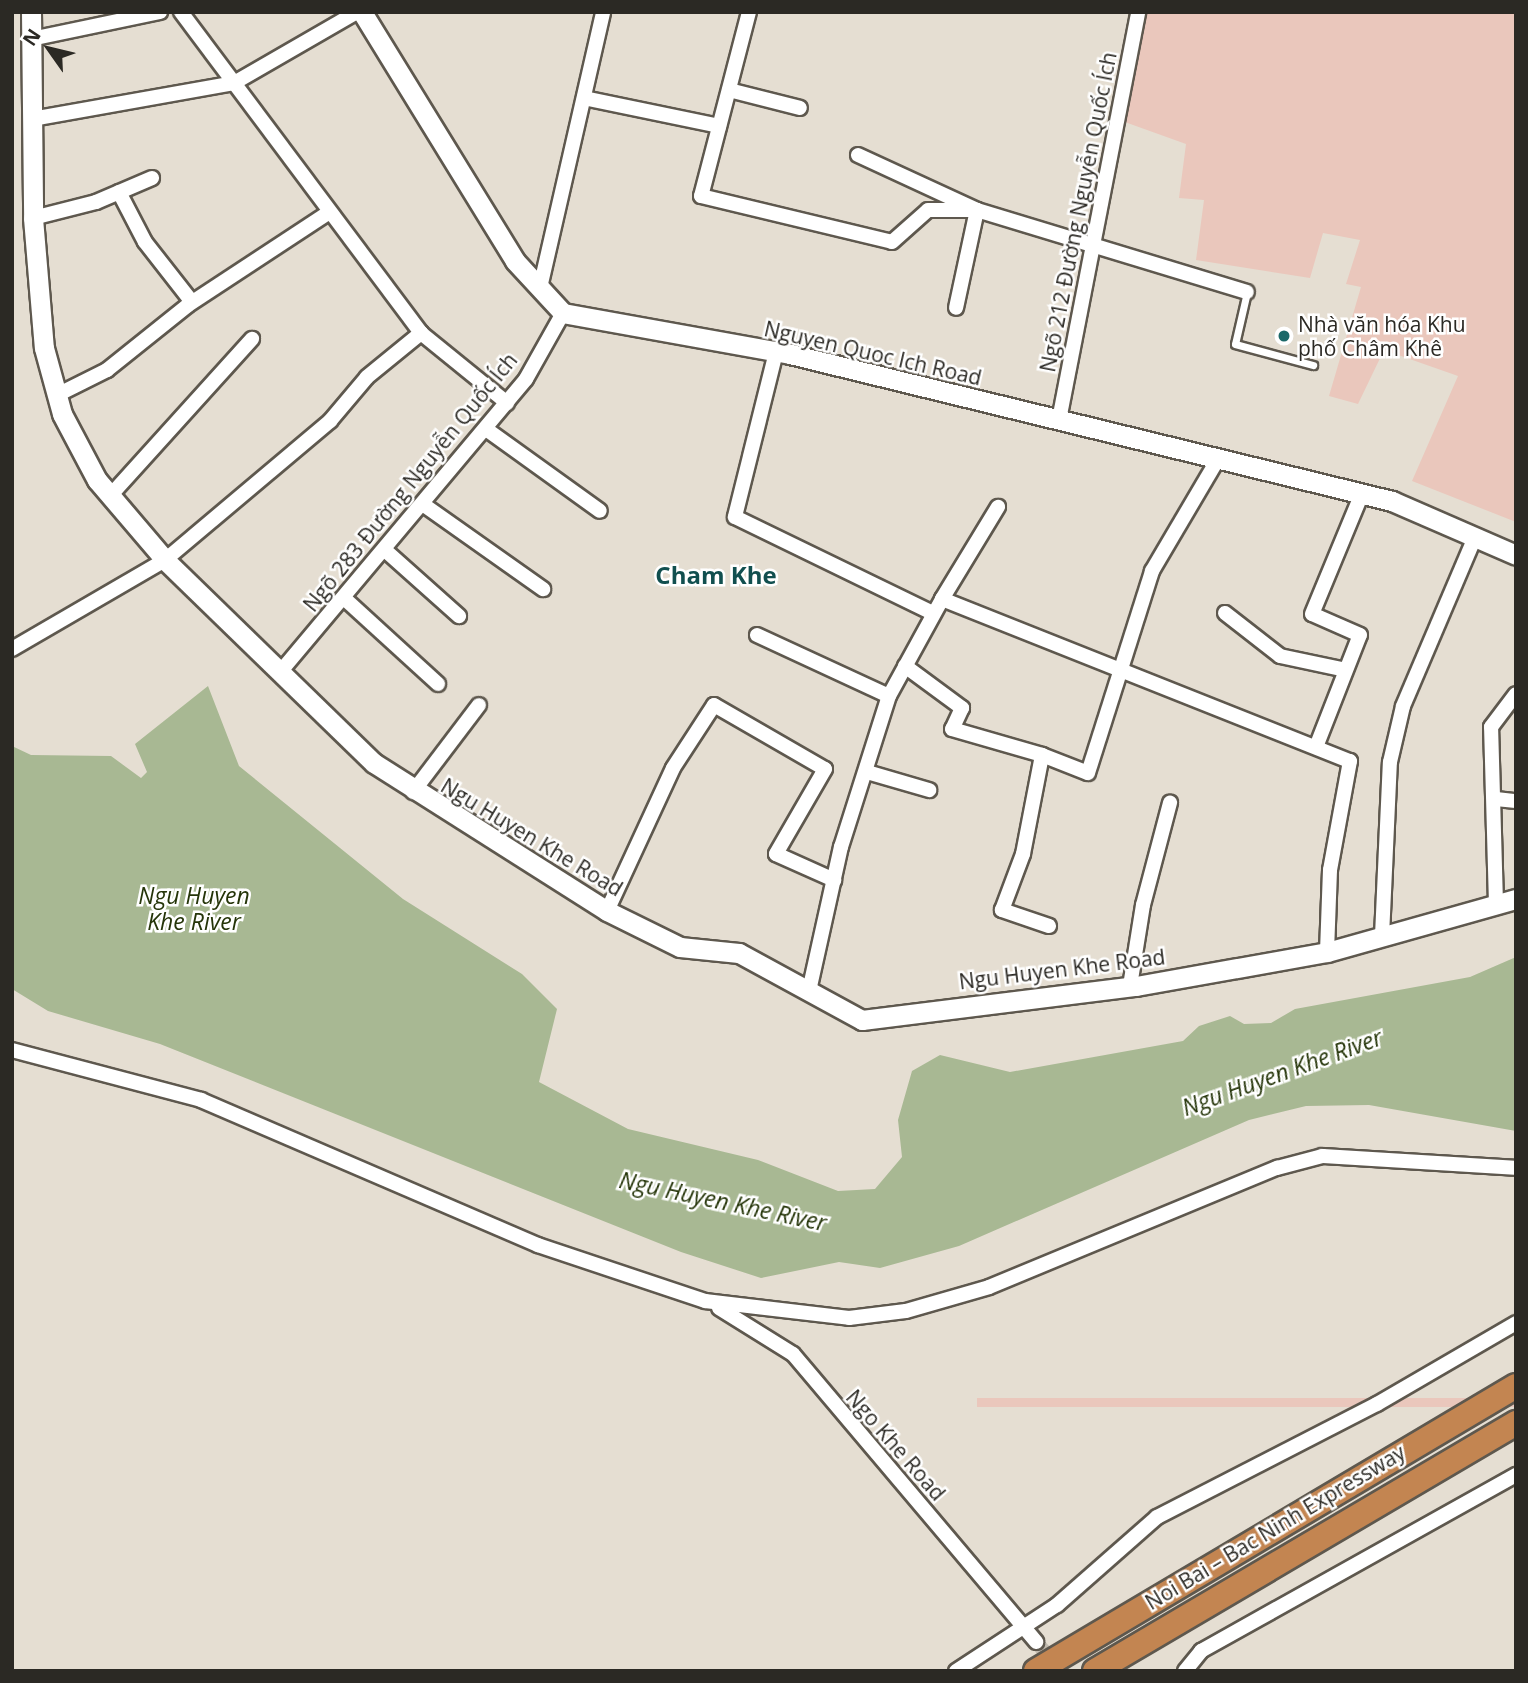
<!DOCTYPE html>
<html>
<head>
<meta charset="utf-8">
<style>
	body { margin:0 }
	#map { position:relative; width:1528px; height:1683px; overflow:hidden; background:#e5ded2; font-family:"Open Sans",sans-serif }
	div>[style] { position:absolute }
	.green>* { inset:0; background:#eac7bc; transform-origin:0 0 }
	.water>* { inset:0; background:#a8b893 }
	.street-tunnel>* { height:14px; margin-top:-7px; transform-origin:0; background:repeating-linear-gradient(90deg,#c0baaf 0 14px,transparent 0 21px) }
	.roads { filter:drop-shadow(2px 0 #5e584e) drop-shadow(-2px 0 #5e584e) drop-shadow(0 2px #5e584e) drop-shadow(0 -2px #5e584e) }
	.lane>* { height:7px; margin:-3.5px; padding:0 3.5px; transform-origin:3.5px; border-radius:3.5px; background:#fff }
	.street>* { height:14px; margin:-7px; padding:0 7px; transform-origin:7px; border-radius:7px; background:#fff }
	.secondary>* { height:19px; margin:-9.5px; padding:0 9.5px; transform-origin:9.5px; border-radius:9.5px; background:#fff }
	.highway>* { height:24px; margin:-12px; padding:0 12px; transform-origin:12px; border-radius:12px; background:#c38551 }
	.dots>* { width:19px; height:19px; translate:-50% -50%; box-sizing:border-box; border:4px solid #fff; border-radius:50% }
	span { translate:-50% -50%; white-space:nowrap; text-align:center; line-height:1.15; -webkit-text-stroke:5px #fff; paint-order:stroke }
	.street-label { font-size:21px; color:#2b2924 }
	.poi-label { font-size:21px; color:#2b2924 }
	.left { translate:0 -50%; text-align:left }
	.water-label { font-size:23px; color:#253509; font-style:italic }
	.quarter-label { font-size:24px; color:#114f4f; font-weight:700 }
	.frame { position:absolute; inset:0; border:14px solid #2b2924; pointer-events:none }
	.north { position:absolute; left:14px; top:14px; width:70px; height:70px; -webkit-text-stroke:5px #fff; paint-order:stroke; rotate:304deg; font-size:19px; font-weight:700; line-height:28px; text-align:center; color:#2b2924 }
	.north::after { content:''; display:block; margin:auto; width:24px; height:32px; background:#2b2924; clip-path:polygon(50% 0,100% 100%,50% 72%,0 100%) }
</style>
</head>
<body>
<div id="map">
	<div class="green">
		<div style="clip-path:polygon(1142px 12px,1516px 12px,1516px 522px,1412px 481px,1458px 376px,1384px 350px,1358px 404px,1329px 396px,1361px 287px,1346px 284px,1360px 240px,1323px 233px,1310px 278px,1196px 260px,1204px 200px,1179px 198px,1186px 144px,1122px 121px)"></div>
		<div style="left:1516px;top:1398px;width:9px;height:539px;rotate:90deg"></div>
	</div>
	<div class="water">
		<div style="clip-path:polygon(208px 686px,239px 766px,403px 899px,522px 974px,557px 1009px,539px 1082px,628px 1129px,758px 1160px,838px 1191px,875px 1189px,902px 1157px,898px 1120px,912px 1071px,940px 1055px,1010px 1072px,1183px 1041px,1199px 1026px,1230px 1016px,1244px 1024px,1271px 1023px,1295px 1009px,1470px 977px,1516px 957px,1516px 1131px,1369px 1105px,1306px 1106px,1249px 1120px,959px 1246px,880px 1268px,839px 1262px,761px 1278px,681px 1252px,160px 1044px,48px 1011px,12px 989px,12px 746px,31px 755px,111px 756px,141px 778px,147px 772px,135px 744px)"></div>
	</div>
	<div class="street-tunnel">
		<div style="left:1036px;top:1642px;width:39px;rotate:48deg"></div>
	</div>
	<div class="roads">
		<div class="lane">
			<div style="left:1247px;top:292px;width:53px;rotate:103deg"></div>
			<div style="left:1235px;top:344px;width:81px;rotate:15.1deg"></div>
		</div>
		<div class="street">
			<div style="left:181px;top:12px;width:401px;rotate:53.2deg"></div>
			<div style="left:421px;top:333px;width:111px;rotate:39.1deg"></div>
			<div style="left:749px;top:12px;width:190px;rotate:104.6deg"></div>
			<div style="left:701px;top:196px;width:196px;rotate:13.5deg"></div>
			<div style="left:892px;top:242px;width:48px;rotate:-41.6deg"></div>
			<div style="left:928px;top:210px;width:49px"></div>
			<div style="left:977px;top:210px;width:100px;rotate:102.1deg"></div>
			<div style="left:31px;top:39px;width:132px;rotate:-11.8deg"></div>
			<div style="left:729px;top:90px;width:73px;rotate:14.2deg"></div>
			<div style="left:584px;top:98px;width:138px;rotate:11.7deg"></div>
			<div style="left:32px;top:119px;width:205px;rotate:-10.1deg"></div>
			<div style="left:234px;top:83px;width:142px;rotate:-30deg"></div>
			<div style="left:858px;top:155px;width:131px;rotate:24.8deg"></div>
			<div style="left:977px;top:210px;width:282px;rotate:16.9deg"></div>
			<div style="left:119px;top:192px;width:56px;rotate:62.5deg"></div>
			<div style="left:145px;top:242px;width:76px;rotate:51.9deg"></div>
			<div style="left:33px;top:218px;width:65px;rotate:-14.3deg"></div>
			<div style="left:96px;top:202px;width:61px;rotate:-23.2deg"></div>
			<div style="left:540px;top:288px;width:283px;rotate:-77.1deg"></div>
			<div style="left:776px;top:352px;width:170px;rotate:104deg"></div>
			<div style="left:735px;top:517px;width:220px;rotate:25.9deg"></div>
			<div style="left:57px;top:395px;width:56px;rotate:-26.6deg"></div>
			<div style="left:107px;top:370px;width:104px;rotate:-38.7deg"></div>
			<div style="left:188px;top:305px;width:168px;rotate:-33.3deg"></div>
			<div style="left:1059px;top:420px;width:416px;rotate:-79deg"></div>
			<div style="left:486px;top:429px;width:140px;rotate:35.7deg"></div>
			<div style="left:110px;top:496px;width:212px;rotate:-47.9deg"></div>
			<div style="left:424px;top:505px;width:146px;rotate:35.2deg"></div>
			<div style="left:386px;top:551px;width:98px;rotate:41.7deg"></div>
			<div style="left:345px;top:599px;width:126px;rotate:42.4deg"></div>
			<div style="left:942px;top:599px;width:108px;rotate:-58.7deg"></div>
			<div style="left:1225px;top:613px;width:70px;rotate:38deg"></div>
			<div style="left:1280px;top:656px;width:67px;rotate:12deg"></div>
			<div style="left:757px;top:635px;width:145px;rotate:24.8deg"></div>
			<div style="left:12px;top:649px;width:177px;rotate:-30.2deg"></div>
			<div style="left:165px;top:560px;width:216px;rotate:-40.1deg"></div>
			<div style="left:330px;top:421px;width:57px;rotate:-49.9deg"></div>
			<div style="left:367px;top:377px;width:70px;rotate:-39.2deg"></div>
			<div style="left:905px;top:666px;width:71px;rotate:36.4deg"></div>
			<div style="left:962px;top:708px;width:23px;rotate:115deg"></div>
			<div style="left:952px;top:729px;width:94px;rotate:16.1deg"></div>
			<div style="left:281px;top:671px;width:381px;rotate:-50deg"></div>
			<div style="left:526px;top:379px;width:76px;rotate:-60.7deg"></div>
			<div style="left:1316px;top:747px;width:120px;rotate:-68.6deg"></div>
			<div style="left:1360px;top:635px;width:52px;rotate:-156.4deg"></div>
			<div style="left:1312px;top:614px;width:131px;rotate:-67.5deg"></div>
			<div style="left:867px;top:772px;width:65px;rotate:16.2deg"></div>
			<div style="left:413px;top:792px;width:109px;rotate:-52.8deg"></div>
			<div style="left:1496px;top:799px;width:20px;rotate:6deg"></div>
			<div style="left:1496px;top:904px;width:177px;rotate:-91.6deg"></div>
			<div style="left:1491px;top:727px;width:41px;rotate:-52.9deg"></div>
			<div style="left:607px;top:911px;width:157px;rotate:-65.2deg"></div>
			<div style="left:673px;top:768px;width:75px;rotate:-56.9deg"></div>
			<div style="left:714px;top:705px;width:128px;rotate:30deg"></div>
			<div style="left:825px;top:769px;width:98px;rotate:120deg"></div>
			<div style="left:776px;top:854px;width:64px;rotate:24.1deg"></div>
			<div style="left:1049px;top:926px;width:50px;rotate:-161.2deg"></div>
			<div style="left:1002px;top:910px;width:60px;rotate:-69.4deg"></div>
			<div style="left:1023px;top:854px;width:101px;rotate:-79.1deg"></div>
			<div style="left:1042px;top:755px;width:49px;rotate:21.4deg"></div>
			<div style="left:1088px;top:773px;width:212px;rotate:-72.4deg"></div>
			<div style="left:1152px;top:571px;width:130px;rotate:-59.5deg"></div>
			<div style="left:1382px;top:936px;width:174px;rotate:-87.4deg"></div>
			<div style="left:1390px;top:762px;width:57px;rotate:-76.9deg"></div>
			<div style="left:1403px;top:706px;width:184px;rotate:-66.9deg"></div>
			<div style="left:1130px;top:986px;width:82px;rotate:-80.9deg"></div>
			<div style="left:1143px;top:905px;width:106px;rotate:-75.2deg"></div>
			<div style="left:809px;top:991px;width:148px;rotate:-77.5deg"></div>
			<div style="left:841px;top:847px;width:158px;rotate:-72.4deg"></div>
			<div style="left:889px;top:696px;width:111px;rotate:-61.3deg"></div>
			<div style="left:942px;top:599px;width:439px;rotate:21.7deg"></div>
			<div style="left:1350px;top:761px;width:111px;rotate:100.4deg"></div>
			<div style="left:1330px;top:870px;width:82px;rotate:92.1deg"></div>
			<div style="left:12px;top:1050px;width:196px;rotate:14.8deg"></div>
			<div style="left:201px;top:1100px;width:367px;rotate:23.3deg"></div>
			<div style="left:538px;top:1245px;width:176px;rotate:18.5deg"></div>
			<div style="left:705px;top:1301px;width:145px;rotate:6.7deg"></div>
			<div style="left:849px;top:1318px;width:57px;rotate:-7deg"></div>
			<div style="left:906px;top:1311px;width:86px;rotate:-16.1deg"></div>
			<div style="left:989px;top:1287px;width:312px;rotate:-22.5deg"></div>
			<div style="left:1277px;top:1168px;width:47px;rotate:-14.9deg"></div>
			<div style="left:1322px;top:1156px;width:194px;rotate:3.5deg"></div>
			<div style="left:719px;top:1308px;width:87px;rotate:31.9deg"></div>
			<div style="left:793px;top:1354px;width:377px;rotate:49.8deg"></div>
			<div style="left:956px;top:1671px;width:121px;rotate:-33.2deg"></div>
			<div style="left:1057px;top:1605px;width:133px;rotate:-41.3deg"></div>
			<div style="left:1157px;top:1517px;width:247px;rotate:-27.2deg"></div>
			<div style="left:1377px;top:1404px;width:161px;rotate:-30.2deg"></div>
			<div style="left:1185px;top:1671px;width:26px;rotate:-51deg"></div>
			<div style="left:1201px;top:1651px;width:361px;rotate:-29.2deg"></div>
		</div>
		<div class="secondary">
			<div style="left:31px;top:12px;width:206px;rotate:89.4deg"></div>
			<div style="left:33px;top:218px;width:130px;rotate:85.2deg"></div>
			<div style="left:44px;top:348px;width:68px;rotate:74.7deg"></div>
			<div style="left:62px;top:414px;width:75px;rotate:62.1deg"></div>
			<div style="left:97px;top:480px;width:105px;rotate:49.6deg"></div>
			<div style="left:165px;top:560px;width:291px;rotate:44.2deg"></div>
			<div style="left:374px;top:763px;width:276px;rotate:32.4deg"></div>
			<div style="left:607px;top:911px;width:81px;rotate:26.3deg"></div>
			<div style="left:680px;top:947px;width:59px;rotate:5.8deg"></div>
			<div style="left:739px;top:953px;width:140px;rotate:28.6deg"></div>
			<div style="left:862px;top:1020px;width:276px;rotate:-7.1deg"></div>
			<div style="left:1136px;top:986px;width:194px;rotate:-10.1deg"></div>
			<div style="left:1327px;top:952px;width:196px;rotate:-15.7deg"></div>
			<div style="left:362px;top:12px;width:292px;rotate:58.4deg"></div>
			<div style="left:515px;top:261px;width:71px;rotate:47.3deg"></div>
			<div style="left:563px;top:313px;width:231px;rotate:10.2deg"></div>
			<div style="left:790px;top:354px;width:620px;rotate:13.72deg"></div>
			<div style="left:1392px;top:501px;width:135px;rotate:23.5deg"></div>
		</div>
		<div class="highway">
			<div style="left:1036px;top:1671px;width:558px;rotate:-30.7deg"></div>
			<div style="left:1095px;top:1671px;width:489px;rotate:-30.5deg"></div>
		</div>
	</div>
	<div class="dots">
		<div style="left:1284px;top:336px;background:#1b6868"></div>
	</div>
	<div class="street-label">
		<span style="left:1078px;top:212px;rotate:-79deg">Ngõ 212 Đường Nguyễn Quốc Ích</span>
		<span style="left:873px;top:353px;rotate:13deg">Nguyen Quoc Ich Road</span>
		<span style="left:410px;top:482px;rotate:-51deg">Ngõ 283 Đường Nguyễn Quốc Ích</span>
		<span style="left:532px;top:837px;rotate:31deg">Ngu Huyen Khe Road</span>
		<span style="left:1062px;top:969px;rotate:-7deg">Ngu Huyen Khe Road</span>
		<span style="left:896px;top:1445px;rotate:49deg">Ngo Khe Road</span>
		<span style="left:1275px;top:1527px;rotate:-31deg">Noi Bai – Bac Ninh Expressway</span>
	</div>
	<div class="poi-label">
		<span class="left" style="left:1298px;top:336px">Nhà văn hóa Khu<br>phố Châm Khê</span>
	</div>
	<div class="water-label">
		<span style="left:194px;top:908px">Ngu Huyen<br>Khe River</span>
		<span style="left:1282px;top:1072px;rotate:-20deg">Ngu Huyen Khe River</span>
		<span style="left:723px;top:1201px;rotate:12deg">Ngu Huyen Khe River</span>
	</div>
	<div class="quarter-label">
		<span style="left:716px;top:575px">Cham Khe</span>
	</div>
	<div class="frame"></div>
	<div class="north">N</div>
</div>
</body>
</html>
